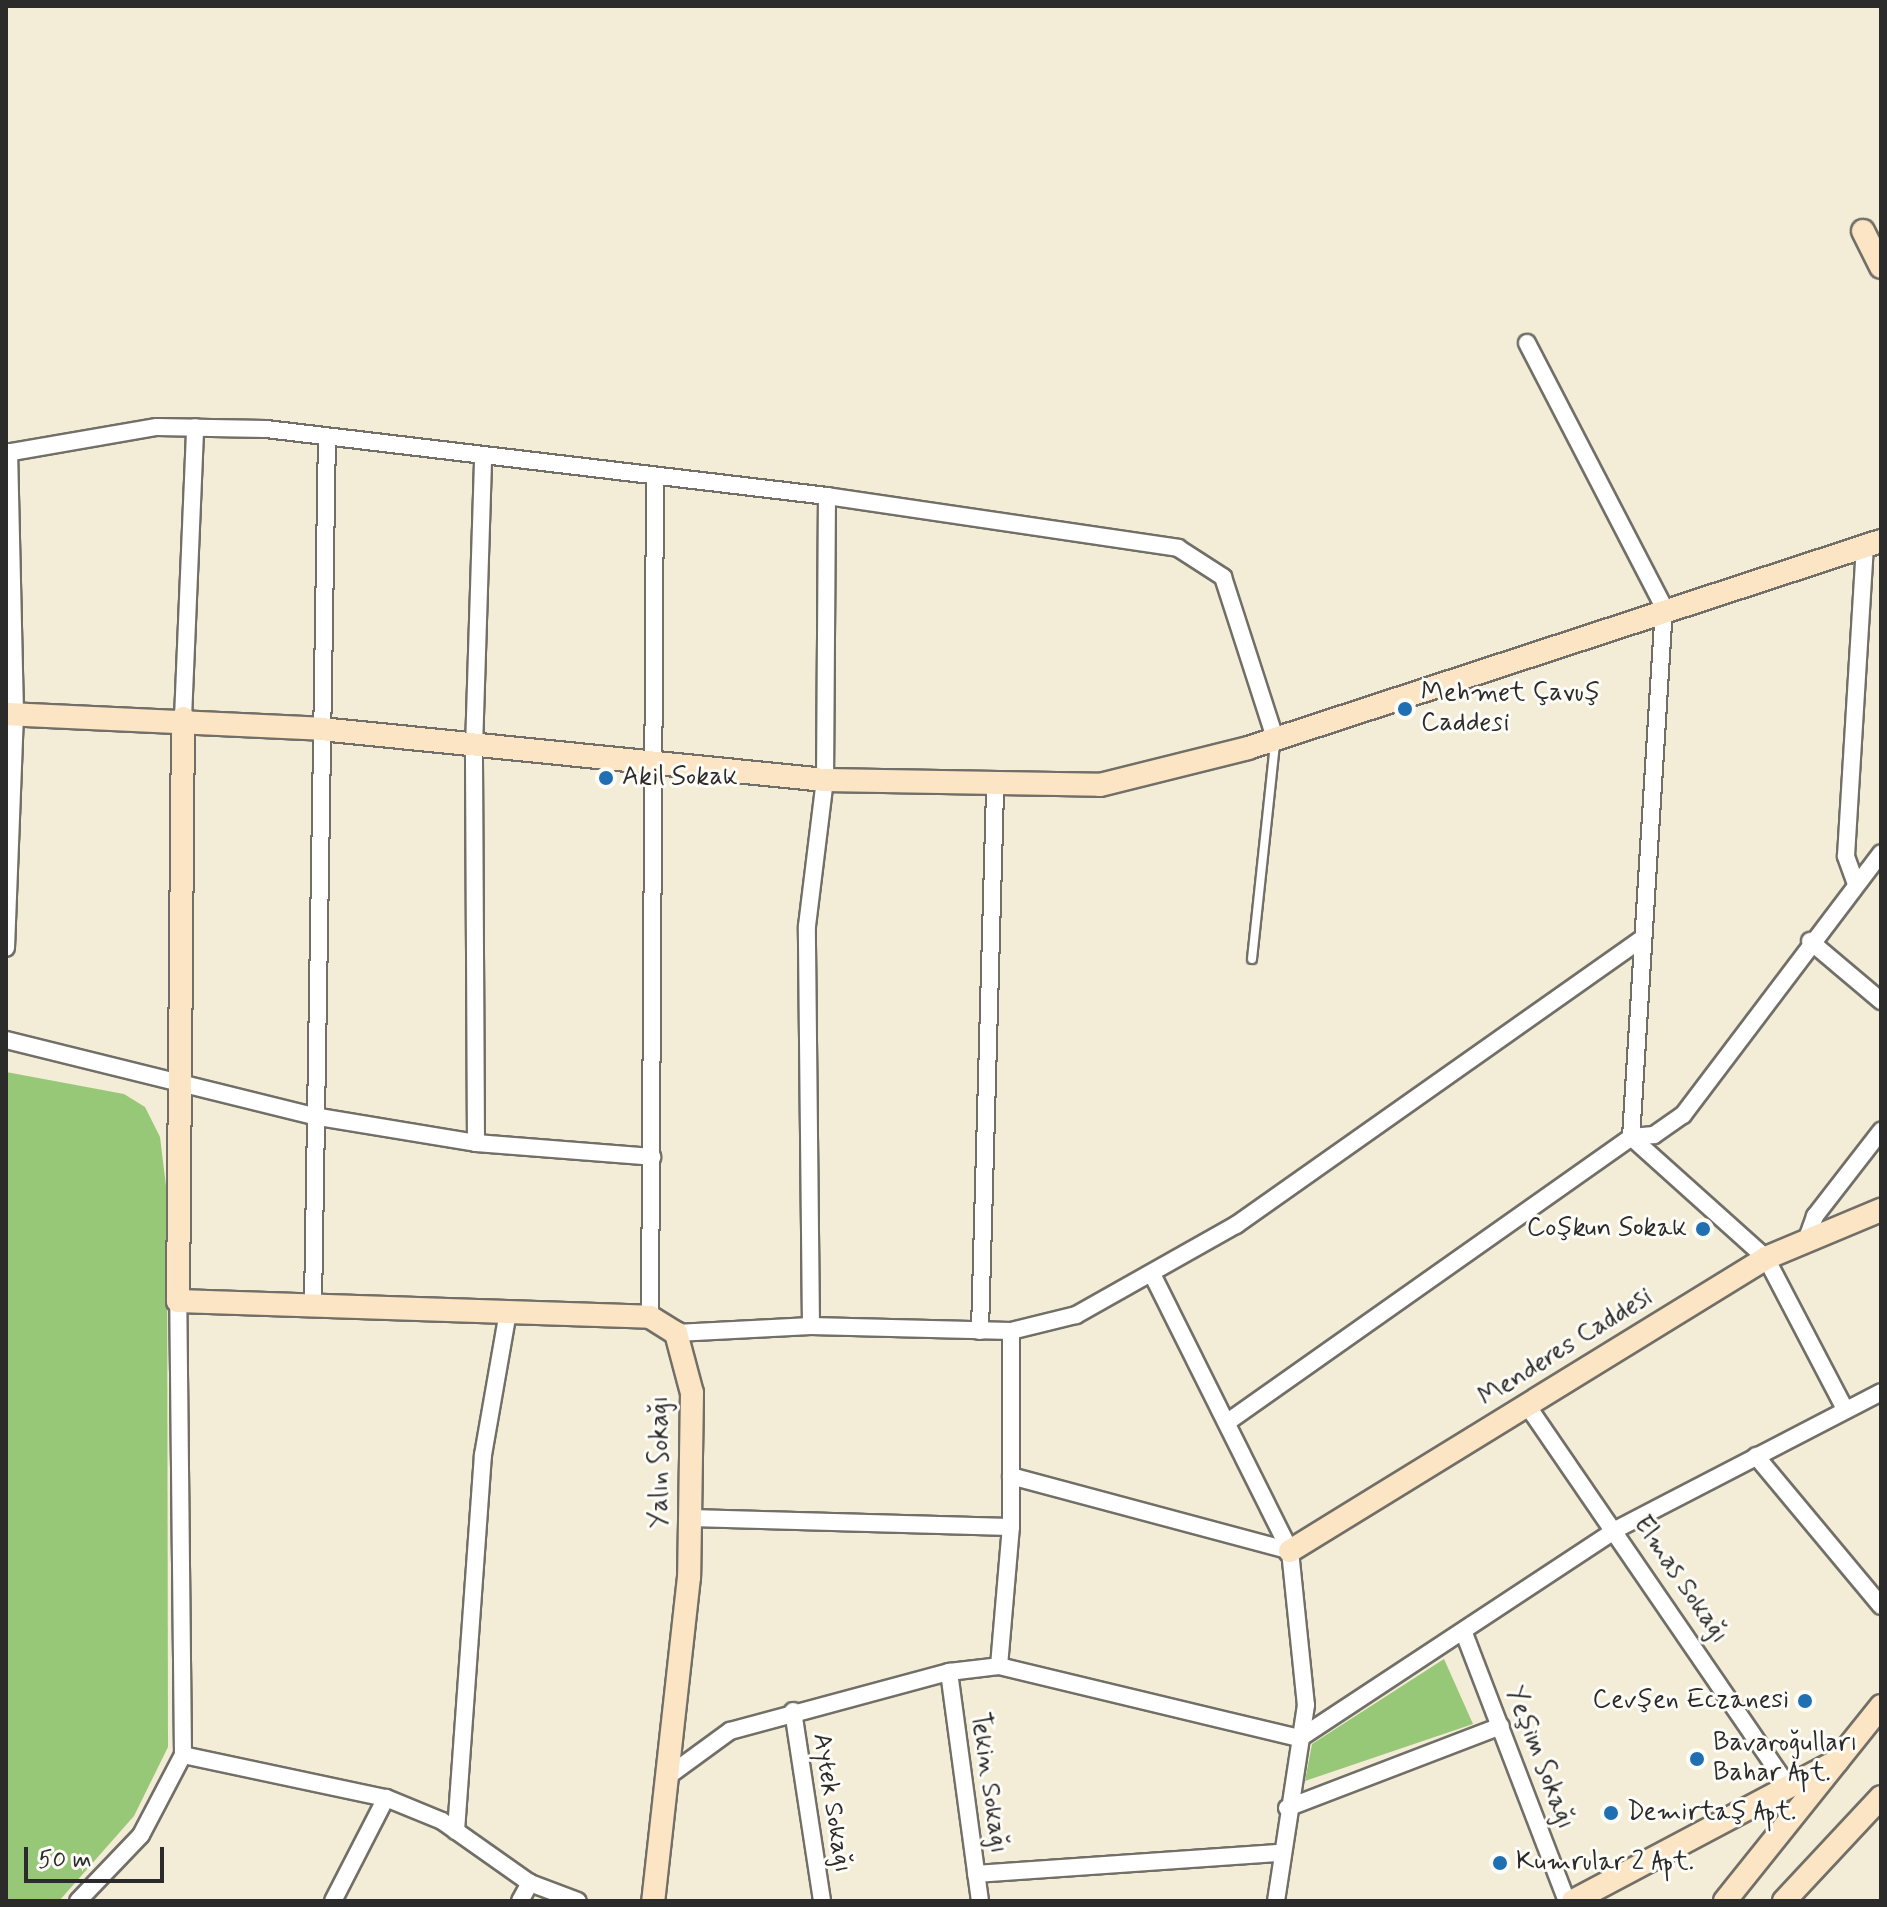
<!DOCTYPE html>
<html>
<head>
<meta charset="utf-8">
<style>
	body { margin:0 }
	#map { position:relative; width:1887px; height:1907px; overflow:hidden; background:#f3ecd6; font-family:Mynerve,sans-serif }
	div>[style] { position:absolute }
	.green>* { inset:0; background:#97c877 }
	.roads { filter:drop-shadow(2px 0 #716f67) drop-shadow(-2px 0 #716f67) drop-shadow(0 2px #716f67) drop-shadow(0 -2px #716f67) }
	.lane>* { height:8px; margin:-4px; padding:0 4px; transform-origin:4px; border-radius:4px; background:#fff }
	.street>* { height:16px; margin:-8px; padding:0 8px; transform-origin:8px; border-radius:8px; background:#fff }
	.secondary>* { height:22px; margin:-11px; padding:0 11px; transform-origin:11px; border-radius:11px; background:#fce5c4 }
	.dots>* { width:22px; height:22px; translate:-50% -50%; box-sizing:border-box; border:4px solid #fdfcf7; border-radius:50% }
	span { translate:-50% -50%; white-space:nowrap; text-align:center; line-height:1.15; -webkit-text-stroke:6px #fdfcf7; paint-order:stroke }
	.poi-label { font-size:26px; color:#2b2b2b }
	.left { translate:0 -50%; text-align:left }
	.right { translate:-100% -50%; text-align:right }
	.street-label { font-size:26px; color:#2b2b2b }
	.frame { position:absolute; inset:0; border:8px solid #2b2b2b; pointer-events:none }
	.scale { position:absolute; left:24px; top:1847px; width:140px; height:36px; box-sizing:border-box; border:4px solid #2b2b2b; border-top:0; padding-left:10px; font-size:24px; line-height:28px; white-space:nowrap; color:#2b2b2b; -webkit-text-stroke:6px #fdfcf7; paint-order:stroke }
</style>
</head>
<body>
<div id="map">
	<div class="green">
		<div style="clip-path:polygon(6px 1072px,124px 1094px,145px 1107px,160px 1137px,167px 1194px,168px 1747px,134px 1816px,59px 1901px,6px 1901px)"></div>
		<div style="clip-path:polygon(1444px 1659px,1473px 1724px,1305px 1781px,1312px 1744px)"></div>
	</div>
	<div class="roads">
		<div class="lane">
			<div style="left:1252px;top:959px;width:217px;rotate:-83.9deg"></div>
		</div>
		<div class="street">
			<div style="left:1527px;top:343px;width:297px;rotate:62.6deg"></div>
			<div style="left:1664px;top:607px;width:531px;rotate:93.56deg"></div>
			<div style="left:1631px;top:1137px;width:181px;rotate:41.9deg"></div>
			<div style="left:1766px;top:1258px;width:170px;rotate:62.4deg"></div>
			<div style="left:6px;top:453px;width:153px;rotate:-9.8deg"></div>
			<div style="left:157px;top:427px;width:109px;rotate:1.1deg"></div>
			<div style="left:266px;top:429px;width:565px;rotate:6.81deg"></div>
			<div style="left:827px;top:496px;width:355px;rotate:8.4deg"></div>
			<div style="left:1178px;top:548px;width:54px;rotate:32.8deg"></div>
			<div style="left:1223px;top:577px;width:169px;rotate:72.1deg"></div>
			<div style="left:183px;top:718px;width:291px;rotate:-87.6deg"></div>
			<div style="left:1856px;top:884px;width:30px;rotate:-110deg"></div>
			<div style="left:1846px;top:856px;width:310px;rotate:-86.5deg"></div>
			<div style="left:1810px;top:941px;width:93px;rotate:40.2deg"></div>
			<div style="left:6px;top:948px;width:234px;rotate:-87.8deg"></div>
			<div style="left:15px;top:714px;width:262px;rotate:-91.3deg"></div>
			<div style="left:6px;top:1040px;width:316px;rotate:13.9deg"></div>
			<div style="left:313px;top:1116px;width:165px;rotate:9.4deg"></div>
			<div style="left:476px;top:1143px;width:177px;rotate:4.5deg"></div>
			<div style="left:476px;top:1143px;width:395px;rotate:-90.3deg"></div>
			<div style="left:474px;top:748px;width:290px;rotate:-88.2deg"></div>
			<div style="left:1806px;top:1241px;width:27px;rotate:-70deg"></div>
			<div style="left:1815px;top:1216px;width:108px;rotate:-52.2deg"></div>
			<div style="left:1152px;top:1274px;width:309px;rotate:63.5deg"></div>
			<div style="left:313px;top:1305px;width:868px;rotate:-89.08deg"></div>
			<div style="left:650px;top:1317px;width:840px;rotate:-89.66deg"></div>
			<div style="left:811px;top:1326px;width:400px;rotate:-90.6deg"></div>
			<div style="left:807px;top:926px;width:147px;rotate:-83deg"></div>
			<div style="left:825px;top:780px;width:284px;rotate:-89.6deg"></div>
			<div style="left:980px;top:1331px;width:542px;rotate:-88.41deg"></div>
			<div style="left:676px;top:1333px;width:135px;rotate:-3deg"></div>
			<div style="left:811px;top:1326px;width:200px;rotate:1.4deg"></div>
			<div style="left:1011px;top:1331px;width:67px;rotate:-13.8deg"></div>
			<div style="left:1076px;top:1315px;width:184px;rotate:-29.4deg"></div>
			<div style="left:1236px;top:1225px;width:496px;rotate:-35.2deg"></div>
			<div style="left:1527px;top:1405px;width:462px;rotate:55.6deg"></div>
			<div style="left:1229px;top:1421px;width:492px;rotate:-35.2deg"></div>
			<div style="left:1631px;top:1137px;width:23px;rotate:-5deg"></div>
			<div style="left:1654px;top:1135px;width:35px;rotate:-35deg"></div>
			<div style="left:1683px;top:1115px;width:328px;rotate:-52.9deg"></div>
			<div style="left:1756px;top:1456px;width:195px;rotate:50.2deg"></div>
			<div style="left:1011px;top:1476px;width:289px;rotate:15deg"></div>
			<div style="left:1290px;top:1551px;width:155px;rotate:84.1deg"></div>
			<div style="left:1306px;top:1705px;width:198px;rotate:98.7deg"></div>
			<div style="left:690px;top:1518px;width:321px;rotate:1.6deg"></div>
			<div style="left:1464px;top:1633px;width:287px;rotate:69deg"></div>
			<div style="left:999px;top:1666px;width:140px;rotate:-85.1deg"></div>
			<div style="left:1011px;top:1527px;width:196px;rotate:-90deg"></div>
			<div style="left:949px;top:1672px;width:231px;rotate:82.3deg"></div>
			<div style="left:793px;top:1711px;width:192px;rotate:81.3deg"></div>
			<div style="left:183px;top:1755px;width:208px;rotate:12deg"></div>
			<div style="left:386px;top:1798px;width:61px;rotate:22.3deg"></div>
			<div style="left:442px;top:1821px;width:108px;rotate:35.2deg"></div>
			<div style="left:530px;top:1883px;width:51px;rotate:20.6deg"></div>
			<div style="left:671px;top:1774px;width:73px;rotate:-36.1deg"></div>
			<div style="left:730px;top:1731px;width:227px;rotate:-15.1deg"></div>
			<div style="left:949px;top:1672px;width:50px;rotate:-6.8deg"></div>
			<div style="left:999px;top:1666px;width:309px;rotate:13.5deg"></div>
			<div style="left:1300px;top:1738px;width:380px;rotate:-33.4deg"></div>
			<div style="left:1617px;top:1529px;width:297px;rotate:-27.4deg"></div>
			<div style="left:1287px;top:1808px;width:229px;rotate:-21deg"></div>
			<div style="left:456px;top:1831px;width:377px;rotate:-85.9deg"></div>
			<div style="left:483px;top:1455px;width:145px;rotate:-80.1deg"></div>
			<div style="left:976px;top:1874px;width:305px;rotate:-4deg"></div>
			<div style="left:78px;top:1901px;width:91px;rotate:-46.3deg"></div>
			<div style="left:141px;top:1835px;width:90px;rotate:-62.3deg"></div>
			<div style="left:183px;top:1755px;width:454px;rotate:-90.6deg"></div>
			<div style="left:333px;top:1901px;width:116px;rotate:-62.8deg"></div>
			<div style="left:520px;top:1901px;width:21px;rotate:-61deg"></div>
		</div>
		<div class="secondary">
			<div style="left:1863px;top:231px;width:40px;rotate:63.4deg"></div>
			<div style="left:6px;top:714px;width:315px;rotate:2.7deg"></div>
			<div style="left:321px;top:729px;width:507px;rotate:5.78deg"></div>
			<div style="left:825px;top:780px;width:275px;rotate:1deg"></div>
			<div style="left:1100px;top:785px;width:153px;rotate:-14deg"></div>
			<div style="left:1248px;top:748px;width:666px;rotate:-18.11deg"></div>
			<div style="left:183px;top:718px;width:583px;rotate:90.49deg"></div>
			<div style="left:178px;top:1301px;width:472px;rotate:1.9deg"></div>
			<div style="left:650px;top:1317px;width:31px;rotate:32deg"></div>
			<div style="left:676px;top:1333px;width:62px;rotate:75.1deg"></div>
			<div style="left:692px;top:1393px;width:184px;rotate:90.9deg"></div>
			<div style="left:689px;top:1577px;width:326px;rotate:96.3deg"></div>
			<div style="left:1290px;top:1551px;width:559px;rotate:-31.61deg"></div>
			<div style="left:1766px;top:1258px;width:125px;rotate:-22.7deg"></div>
			<div style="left:1573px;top:1901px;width:299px;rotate:-27.9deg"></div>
			<div style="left:1725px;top:1901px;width:250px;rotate:-51.3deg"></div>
			<div style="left:1784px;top:1901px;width:142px;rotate:-47deg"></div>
		</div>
	</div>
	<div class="dots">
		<div style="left:1405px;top:709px;background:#1f6fb2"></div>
		<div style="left:606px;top:778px;background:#1f6fb2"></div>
		<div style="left:1703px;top:1229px;background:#1f6fb2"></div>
		<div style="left:1805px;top:1701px;background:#1f6fb2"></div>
		<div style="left:1697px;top:1759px;background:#1f6fb2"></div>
		<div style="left:1611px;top:1813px;background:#1f6fb2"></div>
		<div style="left:1500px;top:1863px;background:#1f6fb2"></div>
	</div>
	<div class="poi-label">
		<span class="left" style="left:1421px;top:709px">Mehmet Çavuş<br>Caddesi</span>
		<span class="left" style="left:622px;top:778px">Akil Sokak</span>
		<span class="right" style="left:1687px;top:1229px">Coşkun Sokak</span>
		<span class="right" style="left:1789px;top:1701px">Cevşen Eczanesi</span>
		<span class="left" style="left:1713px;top:1759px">Bavaroğulları<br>Bahar Apt.</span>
		<span class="left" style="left:1627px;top:1813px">Demirtaş Apt.</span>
		<span class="left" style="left:1516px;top:1863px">Kumrular 2 Apt.</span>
	</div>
	<div class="street-label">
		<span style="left:1566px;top:1348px;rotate:-32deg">Menderes Caddesi</span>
		<span style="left:661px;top:1462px;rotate:-90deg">Yalın Sokağı</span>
		<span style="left:1680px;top:1580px;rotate:56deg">Elmas Sokağı</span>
		<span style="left:1539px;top:1758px;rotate:69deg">Yeşim Sokağı</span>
		<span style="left:988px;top:1783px;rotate:82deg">Tekin Sokağı</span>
		<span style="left:831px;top:1803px;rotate:81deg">Aytek Sokağı</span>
	</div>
	<div class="frame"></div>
	<div class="scale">50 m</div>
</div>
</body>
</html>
